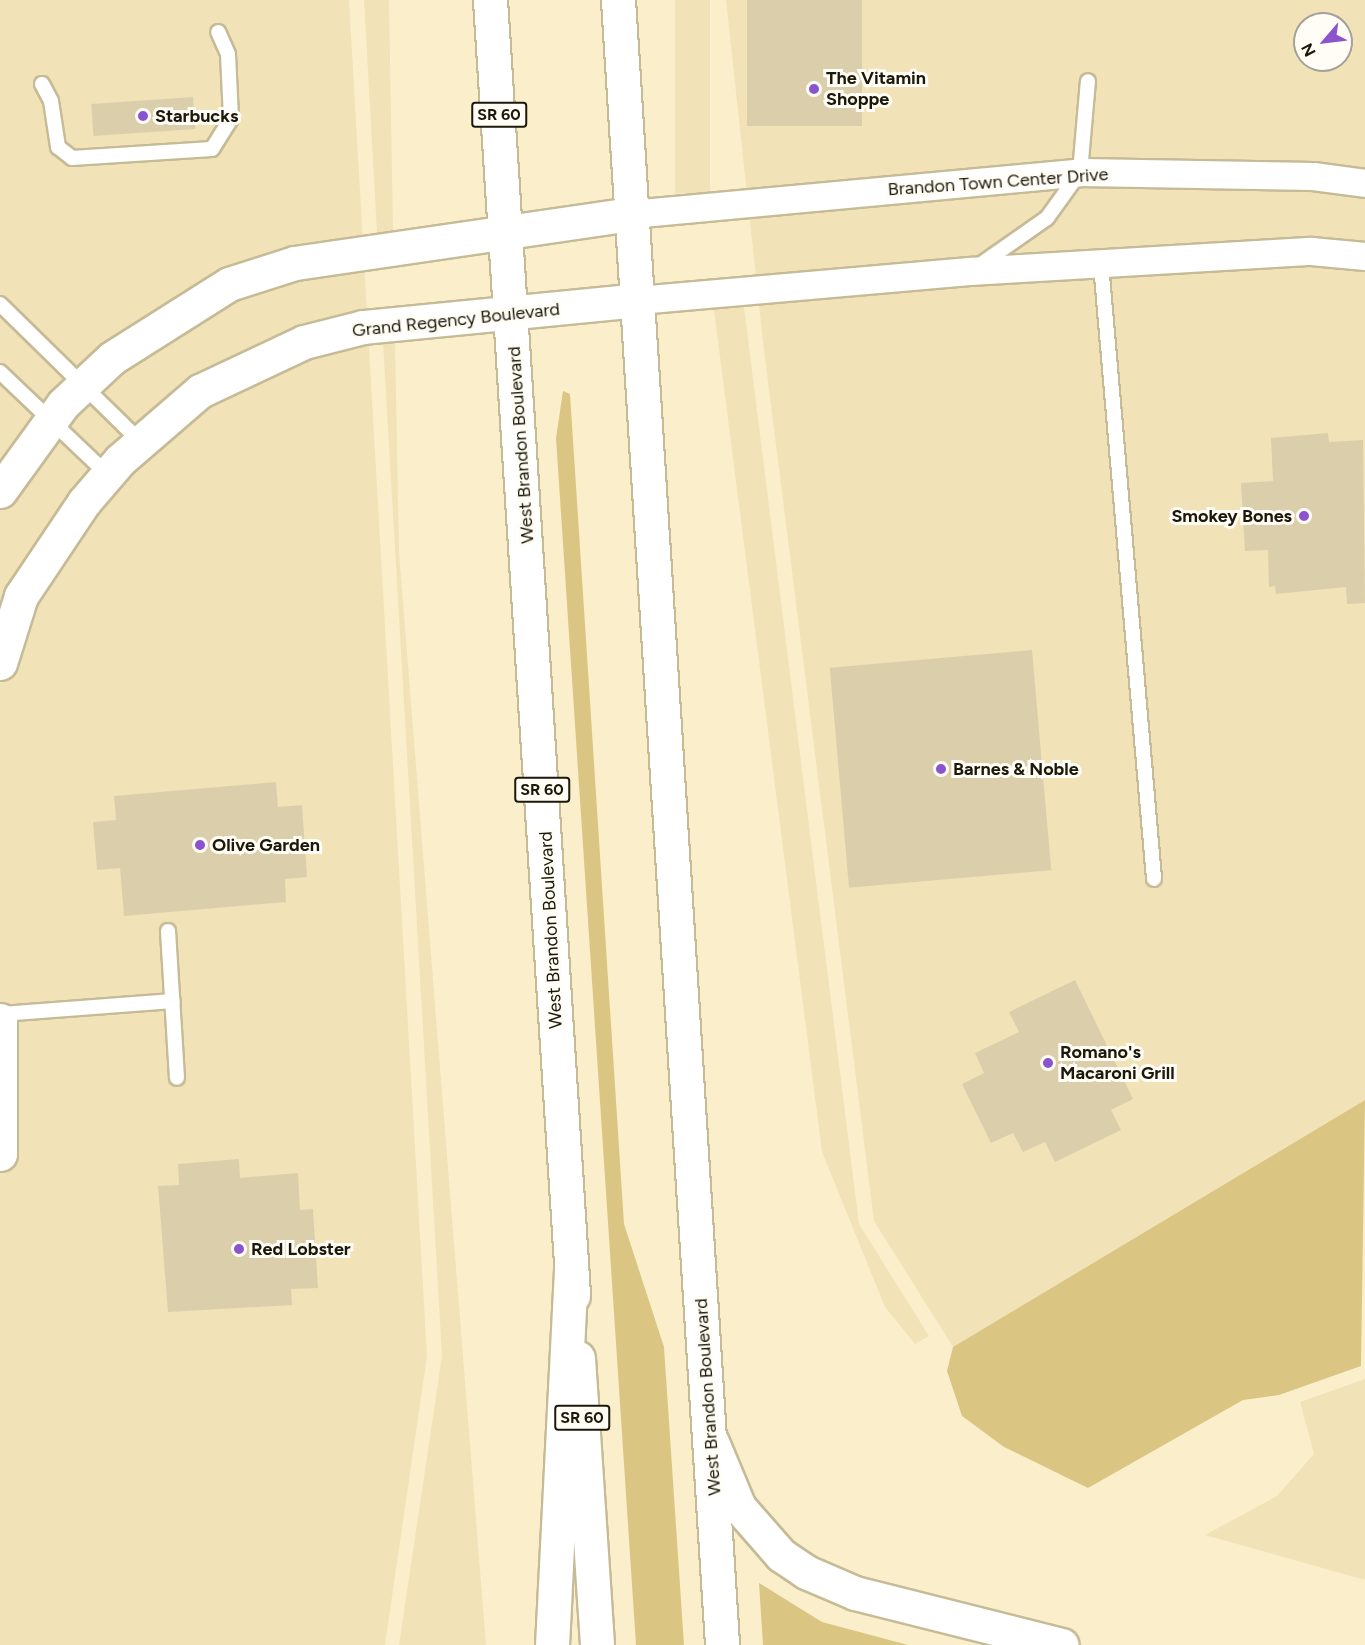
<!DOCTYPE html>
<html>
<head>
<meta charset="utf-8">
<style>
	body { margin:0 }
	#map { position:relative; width:1365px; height:1645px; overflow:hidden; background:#fbefcb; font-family:Figtree,sans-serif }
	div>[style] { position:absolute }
	.built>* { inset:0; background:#f1e3b7; transform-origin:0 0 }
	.green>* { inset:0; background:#dac583 }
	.building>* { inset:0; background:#dbcfab; transform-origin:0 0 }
	.roads { filter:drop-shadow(2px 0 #c6bb97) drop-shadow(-2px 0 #c6bb97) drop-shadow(0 2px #c6bb97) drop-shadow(0 -2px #c6bb97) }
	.service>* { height:14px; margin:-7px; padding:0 7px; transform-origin:7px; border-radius:7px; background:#fff }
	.minor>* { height:27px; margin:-13.5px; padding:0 13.5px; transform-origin:13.5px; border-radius:13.5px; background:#fff }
	.tertiary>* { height:33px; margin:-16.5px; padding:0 16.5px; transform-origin:16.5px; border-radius:16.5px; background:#fff }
	.trunk>* { height:33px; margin:-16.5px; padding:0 16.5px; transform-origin:16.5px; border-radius:16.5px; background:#fff }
	.motorway>* { height:33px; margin:-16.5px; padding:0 16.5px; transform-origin:16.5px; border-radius:16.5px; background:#fff }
	.dots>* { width:16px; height:16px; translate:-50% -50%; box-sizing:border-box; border:3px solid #fffdf6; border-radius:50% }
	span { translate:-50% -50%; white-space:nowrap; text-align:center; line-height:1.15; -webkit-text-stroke:6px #fffdf6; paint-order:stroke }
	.shield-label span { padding:2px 4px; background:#fffdf6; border:2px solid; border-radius:4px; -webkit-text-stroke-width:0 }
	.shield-label { font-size:16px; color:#1c180a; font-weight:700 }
	.poi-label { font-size:18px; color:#1c180a; font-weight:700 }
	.left { translate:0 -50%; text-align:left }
	.right { translate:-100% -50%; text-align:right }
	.street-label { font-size:18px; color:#1c180a }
	.north { position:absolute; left:1293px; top:12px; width:60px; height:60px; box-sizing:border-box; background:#fffdf6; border:2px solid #a4a198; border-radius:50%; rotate:242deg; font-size:16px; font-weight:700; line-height:24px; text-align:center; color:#1c180a }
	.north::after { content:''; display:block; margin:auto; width:21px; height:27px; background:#8c54cc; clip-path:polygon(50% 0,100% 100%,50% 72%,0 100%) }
</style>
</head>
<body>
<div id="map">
	<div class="built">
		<div style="clip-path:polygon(0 0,349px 0,427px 1356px,385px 1645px,0 1645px)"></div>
		<div style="clip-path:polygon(364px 0,389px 0,393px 231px,377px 233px)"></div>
		<div style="left:675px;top:0;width:35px;height:193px"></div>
		<div style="clip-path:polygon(evenodd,726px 0,1365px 0,1365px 1100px,953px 1347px,874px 1221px,763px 342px,726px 0,1305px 24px,1341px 24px,1341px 60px,1305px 60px,1305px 24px)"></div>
		<div style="clip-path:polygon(744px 307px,859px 1224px,929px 1336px,915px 1344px,885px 1307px,822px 1152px,714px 310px)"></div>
		<div style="clip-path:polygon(395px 341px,399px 552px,486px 1645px,399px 1645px,442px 1356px,383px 342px)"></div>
		<div style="clip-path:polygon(1365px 1379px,1365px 1580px,1205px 1535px,1277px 1496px,1314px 1454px,1300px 1402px)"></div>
	</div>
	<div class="green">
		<div style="clip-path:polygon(563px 391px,570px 394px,624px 1224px,664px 1347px,684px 1645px,636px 1645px,556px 438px)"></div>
		<div style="clip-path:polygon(1365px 1100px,1361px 1366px,1279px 1395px,1243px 1400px,1088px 1488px,1004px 1447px,962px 1416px,947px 1371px,953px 1347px)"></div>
		<div style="clip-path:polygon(759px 1583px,822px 1622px,908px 1645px,763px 1645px)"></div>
	</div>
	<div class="building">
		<div style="left:747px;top:0;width:115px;height:126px"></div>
		<div style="left:193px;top:97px;width:32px;height:102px;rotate:86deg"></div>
		<div style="clip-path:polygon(1328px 433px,1329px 442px,1363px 440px,1365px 603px,1347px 604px,1346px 587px,1276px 594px,1275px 586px,1269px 587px,1268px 550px,1245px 551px,1241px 483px,1273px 481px,1271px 438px)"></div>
		<div style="left:1032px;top:650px;width:221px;height:203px;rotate:85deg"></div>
		<div style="clip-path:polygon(276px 782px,278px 807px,302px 805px,307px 877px,285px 879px,286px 902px,124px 916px,120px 868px,97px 870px,93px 822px,116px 820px,114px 796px)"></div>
		<div style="clip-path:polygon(1075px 980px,1133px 1099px,1111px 1110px,1121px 1130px,1055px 1162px,1045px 1142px,1023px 1152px,1013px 1133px,991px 1143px,962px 1084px,984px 1073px,975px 1053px,1019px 1032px,1009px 1012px)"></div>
		<div style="clip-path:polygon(239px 1159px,240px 1178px,298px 1173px,300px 1210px,313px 1209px,318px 1288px,291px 1289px,292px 1305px,168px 1312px,158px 1186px,179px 1185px,178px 1164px)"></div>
	</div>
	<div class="roads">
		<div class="service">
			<div style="left:42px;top:84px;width:19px;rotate:62deg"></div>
			<div style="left:51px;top:101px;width:47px;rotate:81.3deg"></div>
			<div style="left:58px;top:147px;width:18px;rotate:38deg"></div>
			<div style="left:72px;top:158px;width:140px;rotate:-3.7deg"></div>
			<div style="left:212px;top:149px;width:36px;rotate:-58deg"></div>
			<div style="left:231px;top:118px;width:64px;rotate:-92.7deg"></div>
			<div style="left:228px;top:54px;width:24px;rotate:-114deg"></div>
			<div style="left:1101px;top:264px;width:617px;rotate:85.07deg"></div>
			<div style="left:977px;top:267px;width:85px;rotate:-35deg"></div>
			<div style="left:1047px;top:218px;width:57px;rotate:-54.3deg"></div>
			<div style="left:1080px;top:172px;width:91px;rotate:-85deg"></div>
			<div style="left:0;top:304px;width:196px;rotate:44.4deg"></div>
			<div style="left:0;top:372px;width:149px;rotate:43.6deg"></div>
			<div style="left:168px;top:931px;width:147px;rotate:86.5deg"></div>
			<div style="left:0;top:1014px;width:173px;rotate:-4.3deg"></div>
		</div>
		<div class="minor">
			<div style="left:631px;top:214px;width:451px;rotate:-5.3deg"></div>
			<div style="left:1080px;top:172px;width:233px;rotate:1deg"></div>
			<div style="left:1313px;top:176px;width:52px;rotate:7.7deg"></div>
			<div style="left:637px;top:300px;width:334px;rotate:-5deg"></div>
			<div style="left:970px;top:271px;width:342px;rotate:-3.4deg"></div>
			<div style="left:1311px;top:251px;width:54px;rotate:5.3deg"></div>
		</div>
		<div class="tertiary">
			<div style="left:0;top:491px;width:107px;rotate:-54.1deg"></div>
			<div style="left:63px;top:404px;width:67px;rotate:-43.2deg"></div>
			<div style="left:112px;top:358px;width:138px;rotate:-32.3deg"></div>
			<div style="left:229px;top:284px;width:69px;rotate:-17.7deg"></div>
			<div style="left:295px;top:263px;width:340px;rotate:-8.3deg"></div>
			<div style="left:0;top:663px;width:70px;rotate:-72.6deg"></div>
			<div style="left:21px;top:596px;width:113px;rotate:-56.2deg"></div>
			<div style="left:84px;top:502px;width:55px;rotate:-49.4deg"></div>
			<div style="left:120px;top:460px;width:106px;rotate:-40.8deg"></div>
			<div style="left:200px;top:391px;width:115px;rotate:-25.2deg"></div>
			<div style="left:304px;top:342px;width:61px;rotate:-14.3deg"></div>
			<div style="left:363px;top:327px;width:275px;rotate:-5.6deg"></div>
			<div style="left:0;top:1020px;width:134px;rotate:90deg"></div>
		</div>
		<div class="trunk">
			<div style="left:490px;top:0;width:1298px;rotate:86.33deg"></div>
			<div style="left:618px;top:0;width:1648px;rotate:86.38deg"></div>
			<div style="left:578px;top:1358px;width:288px;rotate:86.2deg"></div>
		</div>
		<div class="motorway">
			<div style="left:712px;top:1442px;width:70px;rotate:67.4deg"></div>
			<div style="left:739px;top:1507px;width:64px;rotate:48.8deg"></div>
			<div style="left:781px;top:1555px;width:30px;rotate:34deg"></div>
			<div style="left:806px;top:1572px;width:53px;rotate:23.2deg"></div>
			<div style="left:855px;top:1593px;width:213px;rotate:14.1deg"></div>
			<div style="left:552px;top:1645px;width:378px;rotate:-87.1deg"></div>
		</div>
	</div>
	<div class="dots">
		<div style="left:814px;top:89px;background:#8c54cc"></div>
		<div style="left:143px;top:116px;background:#8c54cc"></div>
		<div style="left:1304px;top:516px;background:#8c54cc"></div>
		<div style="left:941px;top:769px;background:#8c54cc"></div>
		<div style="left:200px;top:845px;background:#8c54cc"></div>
		<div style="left:1048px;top:1063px;background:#8c54cc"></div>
		<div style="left:239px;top:1249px;background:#8c54cc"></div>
	</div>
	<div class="shield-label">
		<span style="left:499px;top:115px">SR 60</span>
		<span style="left:542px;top:790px">SR 60</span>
		<span style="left:582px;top:1418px">SR 60</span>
	</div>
	<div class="poi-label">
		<span class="left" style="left:826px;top:89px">The Vitamin<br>Shoppe</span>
		<span class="left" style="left:155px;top:116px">Starbucks</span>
		<span class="right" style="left:1292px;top:516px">Smokey Bones</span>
		<span class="left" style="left:953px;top:769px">Barnes &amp; Noble</span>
		<span class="left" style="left:212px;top:845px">Olive Garden</span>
		<span class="left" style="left:1060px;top:1063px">Romano's<br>Macaroni Grill</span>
		<span class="left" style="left:251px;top:1249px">Red Lobster</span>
	</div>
	<div class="street-label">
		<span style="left:998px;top:182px;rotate:-4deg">Brandon Town Center Drive</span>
		<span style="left:456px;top:320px;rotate:-6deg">Grand Regency Boulevard</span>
		<span style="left:521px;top:445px;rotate:-94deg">West Brandon Boulevard</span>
		<span style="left:551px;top:930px;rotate:-93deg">West Brandon Boulevard</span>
		<span style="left:708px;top:1397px;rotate:-94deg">West Brandon Boulevard</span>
	</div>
	<div class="north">N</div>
</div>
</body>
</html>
